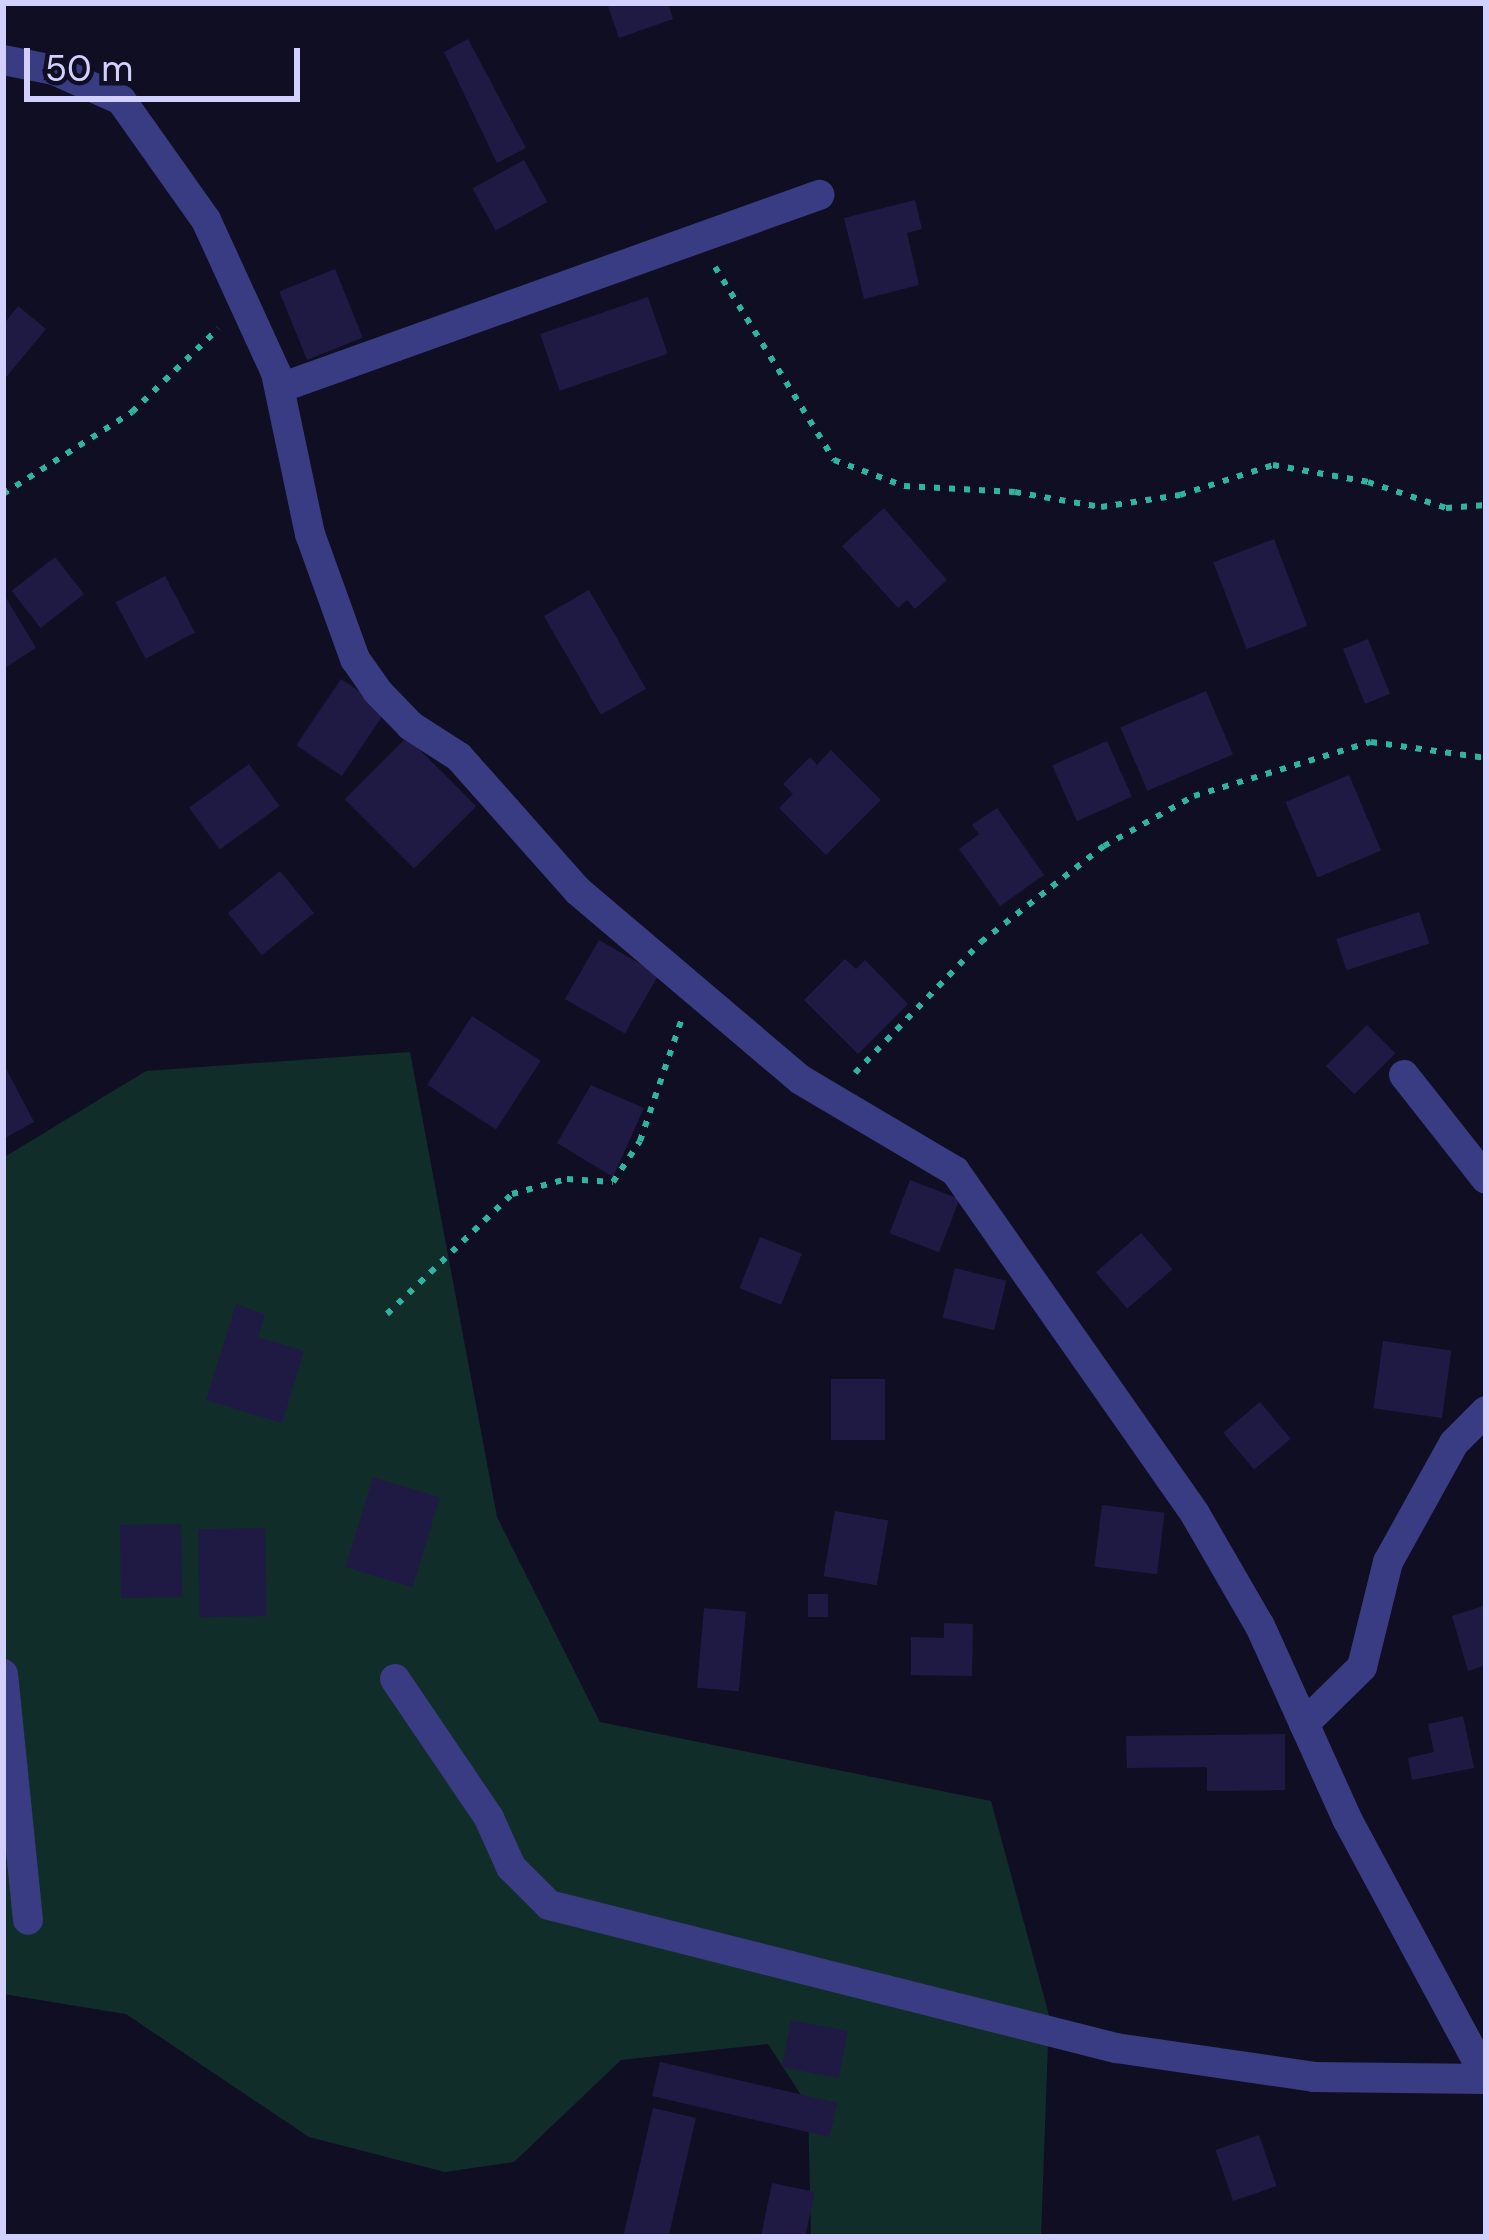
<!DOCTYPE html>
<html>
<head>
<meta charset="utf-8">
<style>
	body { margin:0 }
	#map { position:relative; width:1489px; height:2240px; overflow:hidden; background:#100e23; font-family:"DM Sans",sans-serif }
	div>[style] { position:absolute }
	.green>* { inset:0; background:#112d2a }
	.building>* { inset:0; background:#1f1a44; transform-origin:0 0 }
	.path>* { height:6px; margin-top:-3px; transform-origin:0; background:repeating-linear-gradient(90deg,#2eb5a1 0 6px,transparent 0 15px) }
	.minor>* { height:30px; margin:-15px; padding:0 15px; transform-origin:15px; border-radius:15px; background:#393c82 }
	span { translate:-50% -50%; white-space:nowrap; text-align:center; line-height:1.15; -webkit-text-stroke:9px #100e23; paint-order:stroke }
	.frame { position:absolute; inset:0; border:6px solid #d1d0ff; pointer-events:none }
	.scale { position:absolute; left:24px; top:48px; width:276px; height:54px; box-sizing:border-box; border:6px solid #d1d0ff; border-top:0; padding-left:15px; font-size:36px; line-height:42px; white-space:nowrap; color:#d1d0ff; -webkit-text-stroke:9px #100e23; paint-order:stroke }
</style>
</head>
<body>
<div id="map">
	<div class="green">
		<div style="clip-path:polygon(410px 1052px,497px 1517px,600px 1722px,991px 1801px,1049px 2015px,1041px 2237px,811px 2237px,808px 2106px,768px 2044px,621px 2060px,514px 2162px,445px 2172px,309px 2137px,126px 2014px,3px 1994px,3px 1158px,146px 1071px)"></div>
	</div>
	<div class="building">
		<div style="clip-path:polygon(607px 3px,668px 3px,673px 19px,619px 38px)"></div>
		<div style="clip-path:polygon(468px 39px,526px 148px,497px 163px,444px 52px)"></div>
		<div style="left:524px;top:160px;width:48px;height:59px;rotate:61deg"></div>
		<div style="clip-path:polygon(915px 200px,922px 229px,907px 233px,919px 285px,864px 299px,844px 218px)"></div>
		<div style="left:335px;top:269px;width:74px;height:60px;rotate:68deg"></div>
		<div style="left:648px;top:297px;width:60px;height:114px;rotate:71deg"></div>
		<div style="clip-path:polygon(18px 306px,46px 329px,3px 381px,3px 325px)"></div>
		<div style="clip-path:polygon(884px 508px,947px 580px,915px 609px,907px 600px,898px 608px,842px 546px)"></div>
		<div style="left:1274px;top:539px;width:93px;height:65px;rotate:69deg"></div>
		<div style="left:55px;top:557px;width:47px;height:55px;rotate:52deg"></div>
		<div style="left:165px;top:576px;width:64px;height:56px;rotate:62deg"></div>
		<div style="left:589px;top:590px;width:114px;height:52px;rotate:60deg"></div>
		<div style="clip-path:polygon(3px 593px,36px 648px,3px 669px)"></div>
		<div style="left:1368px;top:639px;width:59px;height:27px;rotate:68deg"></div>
		<div style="left:341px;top:679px;width:55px;height:80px;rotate:34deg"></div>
		<div style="left:1206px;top:691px;width:69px;height:93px;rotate:67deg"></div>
		<div style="left:407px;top:737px;width:98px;height:88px;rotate:45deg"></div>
		<div style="left:1107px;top:741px;width:61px;height:60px;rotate:66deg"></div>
		<div style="clip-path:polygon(831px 750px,881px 800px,826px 855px,779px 808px,793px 794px,783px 784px,810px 757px,817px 765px)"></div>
		<div style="left:249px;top:764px;width:52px;height:74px;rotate:54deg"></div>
		<div style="left:1349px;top:775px;width:82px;height:69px;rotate:67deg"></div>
		<div style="clip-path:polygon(997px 808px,1044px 875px,1000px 906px,959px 849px,979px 834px,972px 825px)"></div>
		<div style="left:280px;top:871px;width:54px;height:67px;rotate:51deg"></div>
		<div style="left:1419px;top:912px;width:33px;height:87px;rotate:72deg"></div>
		<div style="left:599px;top:940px;width:69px;height:68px;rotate:30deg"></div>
		<div style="clip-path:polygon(845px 959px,856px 969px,865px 960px,908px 1004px,858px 1054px,804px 1000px)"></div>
		<div style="left:472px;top:1016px;width:82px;height:82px;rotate:33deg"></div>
		<div style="left:1367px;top:1025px;width:40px;height:58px;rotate:45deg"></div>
		<div style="clip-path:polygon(3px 1063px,34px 1122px,3px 1139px)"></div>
		<div style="clip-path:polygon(591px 1085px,644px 1108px,613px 1177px,557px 1143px)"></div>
		<div style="left:910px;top:1180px;width:53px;height:57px;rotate:21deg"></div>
		<div style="left:1141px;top:1233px;width:48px;height:60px;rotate:49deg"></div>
		<div style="left:760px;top:1237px;width:45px;height:55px;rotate:22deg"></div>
		<div style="left:955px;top:1268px;width:53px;height:51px;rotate:14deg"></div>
		<div style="clip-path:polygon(236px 1304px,265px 1314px,258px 1337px,304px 1351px,282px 1423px,206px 1400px)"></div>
		<div style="left:1383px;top:1341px;width:69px;height:68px;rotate:8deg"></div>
		<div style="left:831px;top:1379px;width:54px;height:61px"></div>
		<div style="left:1260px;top:1402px;width:48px;height:48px;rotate:50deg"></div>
		<div style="left:373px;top:1477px;width:70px;height:94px;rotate:17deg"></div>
		<div style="left:1102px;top:1505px;width:63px;height:62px;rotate:7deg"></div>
		<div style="left:835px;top:1511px;width:54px;height:66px;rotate:10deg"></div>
		<div style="left:181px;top:1524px;width:73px;height:61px;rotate:89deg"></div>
		<div style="left:265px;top:1528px;width:88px;height:67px;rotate:89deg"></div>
		<div style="left:808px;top:1594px;width:20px;height:23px"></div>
		<div style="clip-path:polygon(1486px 1605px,1486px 1665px,1468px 1671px,1452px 1616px)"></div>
		<div style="left:704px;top:1608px;width:42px;height:80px;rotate:5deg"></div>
		<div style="clip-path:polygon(944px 1623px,973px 1624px,972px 1676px,911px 1675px,911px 1637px,944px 1638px)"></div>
		<div style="clip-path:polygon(1463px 1716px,1474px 1768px,1412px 1780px,1408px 1758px,1434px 1752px,1428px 1724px)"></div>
		<div style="clip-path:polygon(1285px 1734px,1285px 1790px,1207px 1791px,1207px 1767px,1127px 1768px,1126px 1736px)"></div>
		<div style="left:791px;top:2020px;width:58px;height:48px;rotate:11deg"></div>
		<div style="left:660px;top:2062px;width:182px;height:35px;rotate:13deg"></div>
		<div style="left:653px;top:2108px;width:44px;height:133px;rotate:13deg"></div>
		<div style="left:1259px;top:2135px;width:54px;height:46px;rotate:71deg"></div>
		<div style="clip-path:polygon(772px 2183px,815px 2192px,805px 2237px,761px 2237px)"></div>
	</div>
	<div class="path">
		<div style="left:715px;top:267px;width:227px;rotate:58.3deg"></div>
		<div style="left:834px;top:460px;width:75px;rotate:20.4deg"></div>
		<div style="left:904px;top:486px;width:111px;rotate:3.1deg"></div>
		<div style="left:1015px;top:492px;width:87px;rotate:9.9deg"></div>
		<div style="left:1101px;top:507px;width:80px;rotate:-8.6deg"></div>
		<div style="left:1180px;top:495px;width:98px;rotate:-17.9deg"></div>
		<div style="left:1273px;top:465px;width:97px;rotate:10.1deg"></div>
		<div style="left:1368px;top:482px;width:82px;rotate:18.4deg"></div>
		<div style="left:1446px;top:508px;width:40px;rotate:-4.3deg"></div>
		<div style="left:3px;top:494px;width:153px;rotate:-32.4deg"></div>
		<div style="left:132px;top:412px;width:120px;rotate:-44deg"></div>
		<div style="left:855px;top:1073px;width:182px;rotate:-46.1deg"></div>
		<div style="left:981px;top:942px;width:156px;rotate:-38deg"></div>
		<div style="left:1104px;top:846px;width:103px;rotate:-29.1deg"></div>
		<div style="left:1194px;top:796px;width:185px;rotate:-17deg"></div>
		<div style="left:1371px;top:742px;width:116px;rotate:7.9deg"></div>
		<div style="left:387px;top:1314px;width:173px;rotate:-43.8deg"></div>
		<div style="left:512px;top:1194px;width:57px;rotate:-15.3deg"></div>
		<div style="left:567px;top:1179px;width:46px;rotate:3.7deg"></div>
		<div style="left:613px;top:1182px;width:49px;rotate:-56.6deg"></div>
		<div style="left:640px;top:1141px;width:127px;rotate:-71.1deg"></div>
	</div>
	<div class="minor">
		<div style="left:3px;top:60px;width:52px;rotate:11.1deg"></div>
		<div style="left:54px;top:70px;width:73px;rotate:24.1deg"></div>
		<div style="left:121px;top:100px;width:147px;rotate:54.7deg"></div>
		<div style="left:206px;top:220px;width:168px;rotate:65.4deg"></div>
		<div style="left:276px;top:373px;width:165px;rotate:78.1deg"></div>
		<div style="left:310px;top:534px;width:133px;rotate:70.2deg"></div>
		<div style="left:355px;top:659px;width:39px;rotate:55deg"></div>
		<div style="left:377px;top:691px;width:49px;rotate:45.8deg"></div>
		<div style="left:411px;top:726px;width:57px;rotate:32.9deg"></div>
		<div style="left:459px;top:757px;width:179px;rotate:48.4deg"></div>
		<div style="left:578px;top:891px;width:292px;rotate:40.3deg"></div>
		<div style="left:801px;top:1080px;width:179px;rotate:30.6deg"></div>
		<div style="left:955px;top:1171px;width:419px;rotate:55deg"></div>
		<div style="left:1195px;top:1514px;width:129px;rotate:59.9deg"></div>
		<div style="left:1260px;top:1626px;width:212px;rotate:65.7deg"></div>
		<div style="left:1347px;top:1819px;width:293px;rotate:61.7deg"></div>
		<div style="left:280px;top:388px;width:573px;rotate:-19.7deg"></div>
		<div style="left:1404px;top:1075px;width:132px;rotate:51.7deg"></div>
		<div style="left:3px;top:1674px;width:247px;rotate:84.2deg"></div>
		<div style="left:395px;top:1679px;width:168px;rotate:55.9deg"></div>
		<div style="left:489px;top:1818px;width:54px;rotate:65.8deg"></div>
		<div style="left:511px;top:1867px;width:54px;rotate:45deg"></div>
		<div style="left:549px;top:1905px;width:585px;rotate:14.16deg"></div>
		<div style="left:1116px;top:2048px;width:200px;rotate:8.3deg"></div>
		<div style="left:1314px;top:2077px;width:172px;rotate:0.7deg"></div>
		<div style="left:1304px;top:1724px;width:81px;rotate:-44.5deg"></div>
		<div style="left:1362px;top:1667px;width:108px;rotate:-76.1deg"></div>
		<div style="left:1388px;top:1562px;width:136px;rotate:-61deg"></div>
		<div style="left:1454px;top:1443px;width:45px;rotate:-45deg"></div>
	</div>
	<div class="frame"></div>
	<div class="scale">50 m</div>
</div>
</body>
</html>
